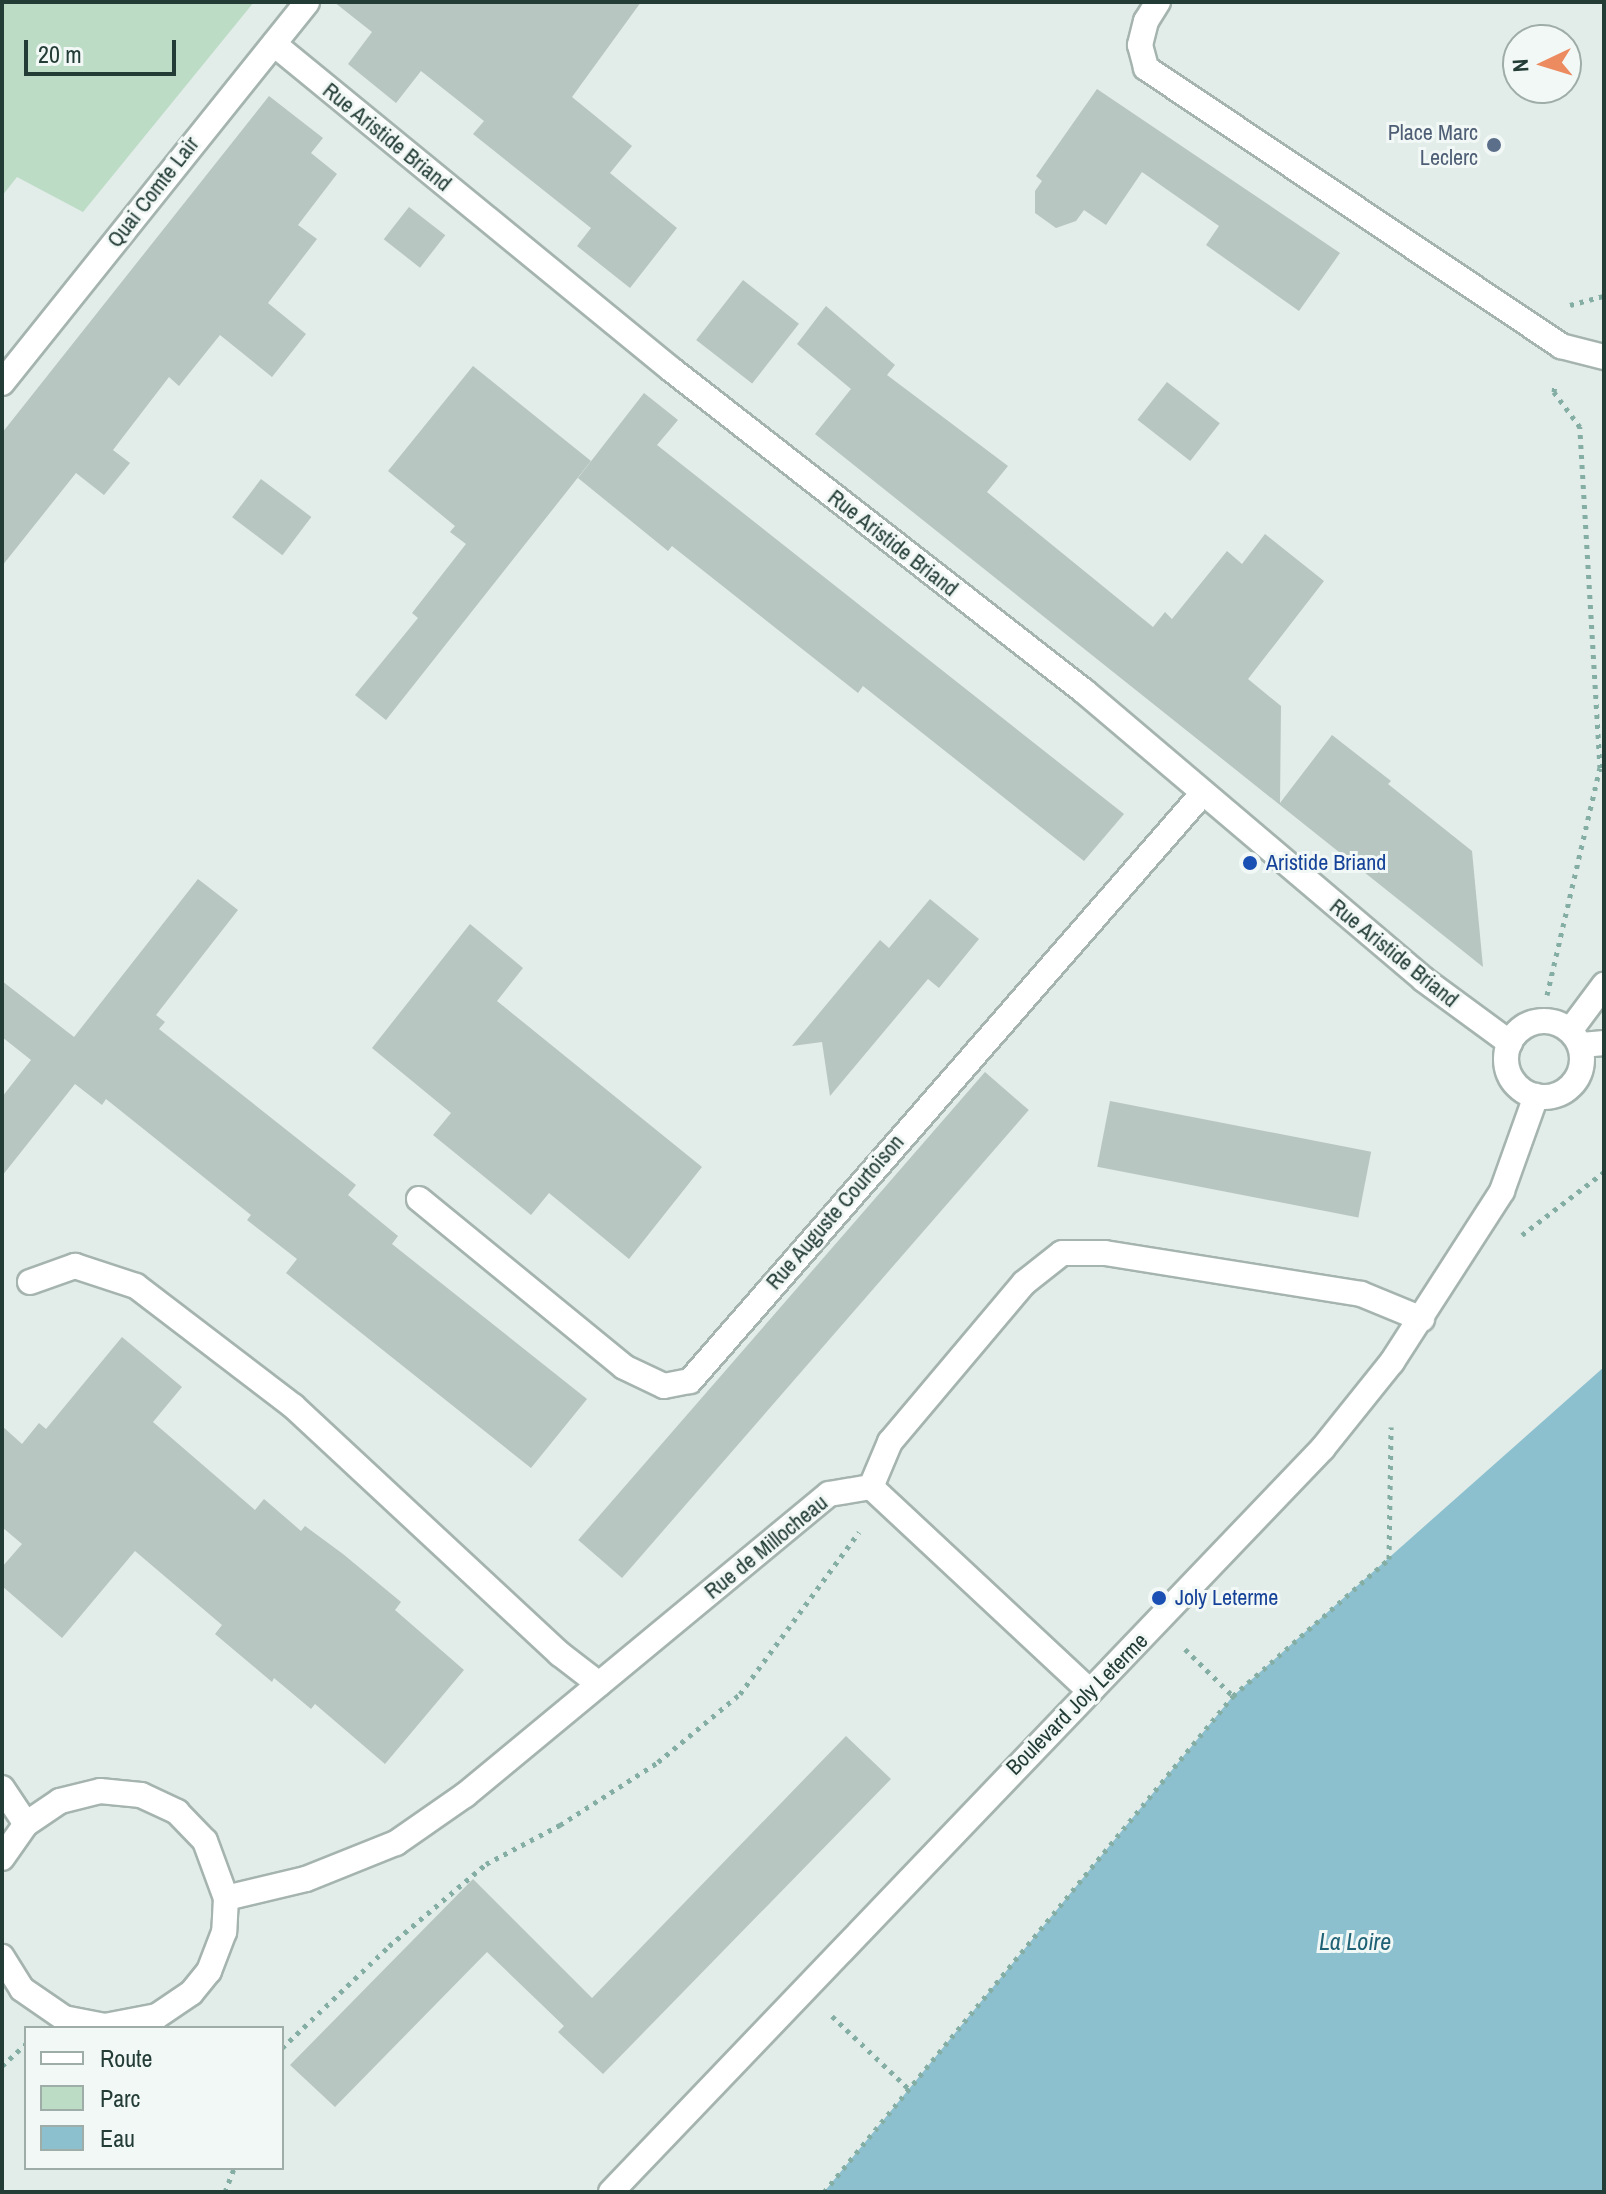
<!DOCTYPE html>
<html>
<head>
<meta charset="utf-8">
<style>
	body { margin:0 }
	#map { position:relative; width:1606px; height:2194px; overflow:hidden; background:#e2ece8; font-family:"Archivo Narrow",sans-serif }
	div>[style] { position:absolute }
	.green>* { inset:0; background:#bcdcc6 }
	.water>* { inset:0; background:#8cc0ce }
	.building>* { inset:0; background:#b7c6c1; transform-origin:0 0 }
	.path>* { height:5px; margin-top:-2.5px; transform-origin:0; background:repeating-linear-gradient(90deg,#84aea3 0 4px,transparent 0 10px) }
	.roads { filter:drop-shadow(2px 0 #a5b4af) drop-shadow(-2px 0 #a5b4af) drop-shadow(0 2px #a5b4af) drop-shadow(0 -2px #a5b4af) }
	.lane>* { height:24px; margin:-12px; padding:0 12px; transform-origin:12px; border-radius:12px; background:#fff }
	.street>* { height:24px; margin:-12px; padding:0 12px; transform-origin:12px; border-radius:12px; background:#fff }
	.street>.ring { margin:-12px; padding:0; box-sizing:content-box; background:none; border:24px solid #fff; border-radius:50% }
	.dots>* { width:22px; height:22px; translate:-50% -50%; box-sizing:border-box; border:4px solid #f2f8f6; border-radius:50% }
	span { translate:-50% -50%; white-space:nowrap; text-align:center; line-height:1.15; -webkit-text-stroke:6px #f2f8f6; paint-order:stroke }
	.service-label { font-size:22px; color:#4e5e75 }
	.right { translate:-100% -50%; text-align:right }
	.street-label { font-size:22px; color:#233c36 }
	.transit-label { font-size:22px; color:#164399 }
	.left { translate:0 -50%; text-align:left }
	.water-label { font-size:24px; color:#1f6275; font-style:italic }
	.frame { position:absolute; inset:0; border:4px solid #233c36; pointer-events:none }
	.legend { position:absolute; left:24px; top:2026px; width:260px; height:144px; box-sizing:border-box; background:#f2f8f6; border:2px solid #9fada9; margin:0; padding:10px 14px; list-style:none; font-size:24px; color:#233c36 }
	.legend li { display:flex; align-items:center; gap:16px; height:40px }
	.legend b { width:40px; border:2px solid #9fada9 }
	.north { position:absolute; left:1502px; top:24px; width:80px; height:80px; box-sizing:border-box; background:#f2f8f6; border:2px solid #9fada9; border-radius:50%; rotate:266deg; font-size:22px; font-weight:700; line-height:32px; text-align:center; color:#233c36 }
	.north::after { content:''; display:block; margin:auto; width:28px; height:36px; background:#ec8a60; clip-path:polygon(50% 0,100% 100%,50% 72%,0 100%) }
	.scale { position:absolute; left:24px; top:40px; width:152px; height:36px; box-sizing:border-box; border:4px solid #233c36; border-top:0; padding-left:10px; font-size:24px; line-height:28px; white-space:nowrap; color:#233c36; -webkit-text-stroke:6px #f2f8f6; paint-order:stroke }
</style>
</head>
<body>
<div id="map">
	<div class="green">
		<div style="clip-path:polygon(2px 2px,254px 2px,83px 212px,17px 177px,2px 196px)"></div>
	</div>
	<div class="water">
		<div style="clip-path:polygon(1604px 1367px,1604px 2192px,824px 2192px,1233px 1696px)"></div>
	</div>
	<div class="building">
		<div style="clip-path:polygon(334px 2px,641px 2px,572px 97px,632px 146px,610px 173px,677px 228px,630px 288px,577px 246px,591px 228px,473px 134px,484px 121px,421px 71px,396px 103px,348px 64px,372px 32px)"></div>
		<div style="clip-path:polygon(1097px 89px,1340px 253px,1299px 311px,1206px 245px,1219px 226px,1142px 172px,1106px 225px,1084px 210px,1076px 221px,1056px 228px,1035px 213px,1035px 191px,1042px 181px,1036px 176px)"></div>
		<div style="clip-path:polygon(269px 96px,323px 138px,311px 153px,337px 174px,298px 225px,317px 239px,268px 303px,306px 334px,272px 377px,220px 335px,179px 386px,169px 377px,113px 450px,130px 463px,104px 495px,76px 473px,2px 566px,2px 433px)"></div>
		<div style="left:409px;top:207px;width:46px;height:41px;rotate:38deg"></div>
		<div style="left:743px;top:280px;width:71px;height:76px;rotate:38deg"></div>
		<div style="clip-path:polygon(826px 306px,895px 365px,887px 375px,1008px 466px,987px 492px,1153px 627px,1165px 612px,1172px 619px,1227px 551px,1242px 564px,1265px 534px,1324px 581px,1248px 679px,1281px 706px,1280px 803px,1332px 735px,1391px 781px,1388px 784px,1472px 851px,1483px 967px,815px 434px,851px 389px,797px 344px)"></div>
		<div style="clip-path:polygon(473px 366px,591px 461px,386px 720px,355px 695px,418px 618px,412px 613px,466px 544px,450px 532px,455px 526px,388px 471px)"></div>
		<div style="left:1167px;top:382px;width:67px;height:48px;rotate:38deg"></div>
		<div style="clip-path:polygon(644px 393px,678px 420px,657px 445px,1124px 814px,1084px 861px,863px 686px,858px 693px,672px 546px,668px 551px,578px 478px)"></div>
		<div style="left:261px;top:479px;width:63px;height:48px;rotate:37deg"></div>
		<div style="clip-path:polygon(198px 879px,238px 910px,156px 1015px,165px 1022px,159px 1029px,356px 1185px,348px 1195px,398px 1236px,392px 1244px,587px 1399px,531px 1468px,286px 1273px,297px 1259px,247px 1220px,251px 1215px,106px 1099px,102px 1105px,75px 1084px,2px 1176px,2px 1097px,31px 1060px,2px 1037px,2px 981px,74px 1037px)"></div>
		<div style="clip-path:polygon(930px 899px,979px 939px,939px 988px,928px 979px,830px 1096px,822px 1042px,792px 1046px,880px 940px,889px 948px)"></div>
		<div style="clip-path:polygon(470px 924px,523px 968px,497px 1001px,702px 1167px,629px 1259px,549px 1193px,531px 1215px,433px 1135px,451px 1113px,372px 1048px)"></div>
		<div style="left:985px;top:1072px;width:58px;height:620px;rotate:41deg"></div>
		<div style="left:1110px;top:1101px;width:266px;height:67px;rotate:11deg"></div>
		<div style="clip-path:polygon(122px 1337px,182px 1387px,153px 1422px,255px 1510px,264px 1499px,301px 1531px,305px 1526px,343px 1554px,401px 1602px,395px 1610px,464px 1670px,385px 1764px,315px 1704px,311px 1709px,274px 1678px,272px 1682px,215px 1634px,222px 1625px,135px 1551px,62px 1638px,2px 1586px,2px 1567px,22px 1544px,2px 1527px,2px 1426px,22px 1444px,39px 1423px,46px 1429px)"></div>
		<div style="clip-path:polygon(846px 1736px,891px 1779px,603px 2074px,558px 2032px,564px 2026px,487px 1952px,335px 2107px,290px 2065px,473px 1879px,592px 1998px)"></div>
	</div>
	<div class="path">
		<div style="left:1570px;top:305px;width:35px;rotate:-15deg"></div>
		<div style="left:1547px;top:995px;width:233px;rotate:-76.9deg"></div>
		<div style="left:1600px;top:768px;width:342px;rotate:-93.4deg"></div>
		<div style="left:1580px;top:427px;width:44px;rotate:-126.6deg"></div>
		<div style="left:1554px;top:392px;width:8px;rotate:-83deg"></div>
		<div style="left:1522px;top:1235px;width:103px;rotate:-37.5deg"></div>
		<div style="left:1185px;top:1649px;width:67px;rotate:44.4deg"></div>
		<div style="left:832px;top:2016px;width:106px;rotate:43.5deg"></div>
		<div style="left:282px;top:2048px;width:148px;rotate:-43.6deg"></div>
		<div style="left:389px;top:1946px;width:127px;rotate:-40.2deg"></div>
		<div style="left:486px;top:1864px;width:84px;rotate:-27.8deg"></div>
		<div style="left:560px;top:1825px;width:117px;rotate:-32.7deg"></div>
		<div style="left:658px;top:1762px;width:107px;rotate:-39.7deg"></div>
		<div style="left:740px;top:1694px;width:201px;rotate:-53.7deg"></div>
		<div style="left:2px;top:2066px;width:33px;rotate:-43deg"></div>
		<div style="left:225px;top:2192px;width:26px;rotate:-69deg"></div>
		<div style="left:824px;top:2192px;width:643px;rotate:-50.49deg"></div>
		<div style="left:1233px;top:1696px;width:208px;rotate:-41.3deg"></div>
		<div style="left:1389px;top:1559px;width:132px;rotate:-89.1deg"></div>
	</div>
	<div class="roads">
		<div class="lane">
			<div style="left:1582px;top:1045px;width:22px;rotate:-5deg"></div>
			<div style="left:30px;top:1282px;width:48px;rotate:-19.6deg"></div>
			<div style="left:75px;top:1266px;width:64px;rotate:18.2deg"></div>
			<div style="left:136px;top:1286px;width:198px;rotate:37.4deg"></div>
			<div style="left:293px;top:1406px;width:364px;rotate:42.9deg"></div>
			<div style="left:560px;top:1654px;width:49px;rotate:37.6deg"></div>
		</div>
		<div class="street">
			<div style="left:1158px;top:2px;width:22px;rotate:122deg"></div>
			<div style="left:1146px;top:21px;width:25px;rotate:104deg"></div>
			<div style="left:1140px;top:45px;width:24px;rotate:75deg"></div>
			<div style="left:1146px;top:68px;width:500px;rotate:33.8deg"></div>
			<div style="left:1561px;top:346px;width:44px;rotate:14.3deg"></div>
			<div style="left:274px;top:44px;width:514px;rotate:39.32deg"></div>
			<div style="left:672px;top:370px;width:524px;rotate:37.94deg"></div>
			<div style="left:1085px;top:692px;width:443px;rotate:40.3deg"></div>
			<div style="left:1423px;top:979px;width:108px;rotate:36.3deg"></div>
			<div style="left:2px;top:383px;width:488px;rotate:-51.3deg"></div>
			<div class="ring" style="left:1506px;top:1021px;width:52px;height:52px"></div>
			<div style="left:1572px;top:1028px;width:54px;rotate:-53.3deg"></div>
			<div style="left:419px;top:1199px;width:265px;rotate:39.3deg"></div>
			<div style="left:624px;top:1367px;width:44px;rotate:25.4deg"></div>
			<div style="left:664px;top:1386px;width:26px;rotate:-11deg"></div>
			<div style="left:690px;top:1381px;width:780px;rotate:-48.9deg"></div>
			<div style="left:871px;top:1487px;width:49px;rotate:-67.1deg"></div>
			<div style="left:890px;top:1442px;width:208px;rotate:-49.9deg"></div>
			<div style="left:1024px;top:1283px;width:48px;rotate:-38.3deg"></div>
			<div style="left:1062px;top:1253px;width:43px"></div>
			<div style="left:1105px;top:1253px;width:259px;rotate:9.1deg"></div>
			<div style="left:1361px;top:1294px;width:66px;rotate:22.3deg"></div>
			<div style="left:871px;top:1487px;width:299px;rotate:43deg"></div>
			<div style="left:2px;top:1788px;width:43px;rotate:56.3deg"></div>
			<div style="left:2px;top:1858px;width:42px;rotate:-54.8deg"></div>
			<div style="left:26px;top:1824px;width:41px;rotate:-34.1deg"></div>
			<div style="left:60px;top:1801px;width:41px;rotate:-14deg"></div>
			<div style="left:100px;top:1791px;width:41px;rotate:5.6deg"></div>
			<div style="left:141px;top:1795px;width:40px;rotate:25deg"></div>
			<div style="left:177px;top:1812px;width:40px;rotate:46deg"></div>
			<div style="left:205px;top:1841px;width:61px;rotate:69.8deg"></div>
			<div style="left:226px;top:1898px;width:34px;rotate:93deg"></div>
			<div style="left:224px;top:1932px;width:42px;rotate:111deg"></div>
			<div style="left:209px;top:1971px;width:28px;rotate:129deg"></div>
			<div style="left:191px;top:1993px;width:41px;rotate:145.9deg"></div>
			<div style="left:157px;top:2016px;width:53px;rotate:169.1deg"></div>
			<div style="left:105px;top:2026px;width:42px;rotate:-169deg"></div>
			<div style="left:64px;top:2018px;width:51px;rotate:-145.4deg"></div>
			<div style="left:22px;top:1989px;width:38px;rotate:-122deg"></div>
			<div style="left:226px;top:1898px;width:82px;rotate:-13.4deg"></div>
			<div style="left:306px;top:1879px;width:97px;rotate:-21.8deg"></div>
			<div style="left:396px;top:1843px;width:84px;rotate:-34.8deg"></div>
			<div style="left:465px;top:1795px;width:472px;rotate:-39.6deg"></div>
			<div style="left:829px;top:1494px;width:43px;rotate:-9.5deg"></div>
			<div style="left:611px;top:2192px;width:1030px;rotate:-46.26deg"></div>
			<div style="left:1323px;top:1448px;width:110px;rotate:-51.3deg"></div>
			<div style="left:1392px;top:1362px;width:203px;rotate:-57.2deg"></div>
			<div style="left:1502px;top:1191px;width:101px;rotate:-70.3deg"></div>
		</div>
	</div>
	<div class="dots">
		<div style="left:1494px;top:145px;background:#5c6f8a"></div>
		<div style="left:1250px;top:863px;background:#1a4fb4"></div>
		<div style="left:1159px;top:1598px;background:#1a4fb4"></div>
	</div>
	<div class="service-label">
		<span class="right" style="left:1478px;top:145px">Place Marc<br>Leclerc</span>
	</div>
	<div class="street-label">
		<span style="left:387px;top:137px;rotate:39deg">Rue Aristide Briand</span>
		<span style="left:153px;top:192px;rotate:-52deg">Quai Comte Lair</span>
		<span style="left:893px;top:543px;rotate:38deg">Rue Aristide Briand</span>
		<span style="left:1394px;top:953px;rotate:39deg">Rue Aristide Briand</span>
		<span style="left:835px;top:1212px;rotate:-49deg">Rue Auguste Courtoison</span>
		<span style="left:766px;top:1547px;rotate:-39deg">Rue de Millocheau</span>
		<span style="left:1077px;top:1704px;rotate:-45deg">Boulevard Joly Leterme</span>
	</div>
	<div class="transit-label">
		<span class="left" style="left:1266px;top:863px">Aristide Briand</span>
		<span class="left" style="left:1175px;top:1598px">Joly Leterme</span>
	</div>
	<div class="water-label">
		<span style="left:1355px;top:1942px">La Loire</span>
	</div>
	<div class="frame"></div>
	<ul class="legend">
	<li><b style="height:10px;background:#fff"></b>Route</li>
	<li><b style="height:22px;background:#bcdcc6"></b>Parc</li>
	<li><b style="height:22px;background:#8cc0ce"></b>Eau</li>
	</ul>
	<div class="north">N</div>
	<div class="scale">20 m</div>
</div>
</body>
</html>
